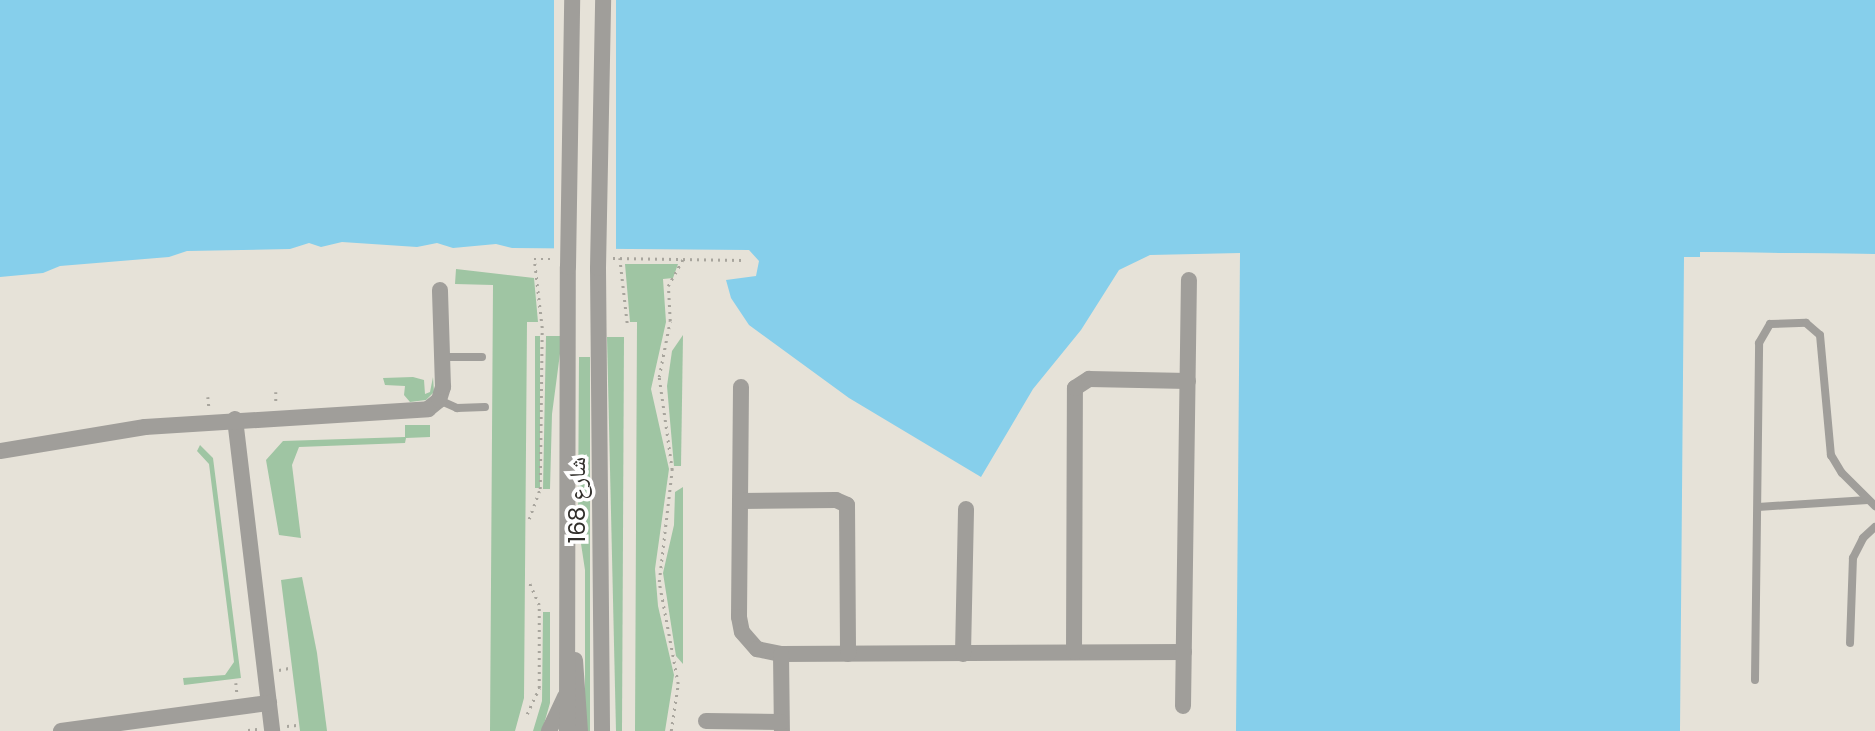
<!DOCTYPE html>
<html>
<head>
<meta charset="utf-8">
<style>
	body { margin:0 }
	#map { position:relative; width:1875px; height:731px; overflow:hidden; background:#e6e2d8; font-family:Poppins,"Noto Naskh Arabic",sans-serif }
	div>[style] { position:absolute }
	.green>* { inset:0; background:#9fc5a3; transform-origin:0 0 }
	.water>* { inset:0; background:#86cfeb }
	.pier>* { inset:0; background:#e6e2d8; transform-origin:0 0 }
	.path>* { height:2.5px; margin-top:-1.25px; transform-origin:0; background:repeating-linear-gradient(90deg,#a8a59d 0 2px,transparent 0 7px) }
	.lane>* { height:8px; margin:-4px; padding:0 4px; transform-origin:4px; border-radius:4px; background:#a09e9a }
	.street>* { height:16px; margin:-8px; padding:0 8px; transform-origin:8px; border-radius:8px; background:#a09e9a }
	.street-bridge>* { height:16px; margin:-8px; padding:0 8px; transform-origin:8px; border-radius:8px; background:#a09e9a }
	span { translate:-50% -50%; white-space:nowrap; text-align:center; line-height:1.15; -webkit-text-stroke:7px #fff; paint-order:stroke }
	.street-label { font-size:23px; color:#312f2b }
</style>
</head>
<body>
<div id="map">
	<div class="green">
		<div style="clip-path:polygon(625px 264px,678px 264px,673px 278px,663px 279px,666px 322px,651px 389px,669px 469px,655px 569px,658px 606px,674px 675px,665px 731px,635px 731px,637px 322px,630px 322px)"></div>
		<div style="clip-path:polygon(456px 269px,534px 278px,538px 322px,527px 322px,524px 698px,515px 731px,490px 731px,493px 285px,455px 284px)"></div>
		<div style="clip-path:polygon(683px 335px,681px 466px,674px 466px,667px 386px,672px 351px)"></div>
		<div style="left:535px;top:336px;width:5px;height:152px"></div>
		<div style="clip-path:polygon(546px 336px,560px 336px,561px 346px,552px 414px,550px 489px,543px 489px)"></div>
		<div style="clip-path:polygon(607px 337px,624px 337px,622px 731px,616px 731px)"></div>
		<div style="clip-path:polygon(579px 357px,590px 357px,590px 731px,585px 731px,585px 570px,578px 524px)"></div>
		<div style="clip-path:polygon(413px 377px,424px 380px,425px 394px,430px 392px,433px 377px,434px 392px,426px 400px,410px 402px,404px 395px,405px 386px,385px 385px,383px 378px)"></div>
		<div style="clip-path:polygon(405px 425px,430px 425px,430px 437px,406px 438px,405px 443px,299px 447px,292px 465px,301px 538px,279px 535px,266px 460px,283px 441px,405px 437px)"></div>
		<div style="clip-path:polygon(200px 445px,213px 458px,241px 678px,184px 685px,183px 678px,225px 675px,234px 662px,209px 464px,197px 451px)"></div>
		<div style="clip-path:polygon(683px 487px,683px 664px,676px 656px,663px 573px,674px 525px,675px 492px)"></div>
		<div style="clip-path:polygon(302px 577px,317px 653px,327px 731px,300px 731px,281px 580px)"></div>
		<div style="clip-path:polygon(543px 612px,550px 612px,550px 703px,542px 731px,533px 731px,542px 701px)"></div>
	</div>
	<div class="water">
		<div style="clip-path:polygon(0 0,1875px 0,1875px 254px,1700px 252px,1700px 257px,1684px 257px,1680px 731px,1236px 731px,1240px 253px,1150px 255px,1119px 270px,1081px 330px,1033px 389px,981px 477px,849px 398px,749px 325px,731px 298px,726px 280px,756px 276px,759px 261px,749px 250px,512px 248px,496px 244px,453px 248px,437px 243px,417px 247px,342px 242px,321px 247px,309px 243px,290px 249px,187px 251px,169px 257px,60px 266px,43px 273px,0 277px)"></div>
	</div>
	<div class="pier">
		<div style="left:554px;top:0;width:62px;height:252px"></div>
		<div style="clip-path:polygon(1700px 252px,1875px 254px,1875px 257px,1703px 257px)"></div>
	</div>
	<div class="path">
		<div style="left:613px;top:258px;width:130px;rotate:0.9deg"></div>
		<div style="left:620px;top:258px;width:70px;rotate:83.5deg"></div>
		<div style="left:276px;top:392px;width:11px;rotate:90deg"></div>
		<div style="left:208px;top:397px;width:10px;rotate:84deg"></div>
		<div style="left:529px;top:519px;width:32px;rotate:-70deg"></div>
		<div style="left:540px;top:489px;width:161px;rotate:-89.3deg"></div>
		<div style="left:542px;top:328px;width:69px;rotate:-96.6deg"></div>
		<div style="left:534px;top:259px;width:20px"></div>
		<div style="left:279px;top:670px;width:10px;rotate:-11deg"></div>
		<div style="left:236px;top:683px;width:9px;rotate:84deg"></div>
		<div style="left:527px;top:714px;width:29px;rotate:-65deg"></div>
		<div style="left:539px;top:688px;width:83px;rotate:-90deg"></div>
		<div style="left:539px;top:605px;width:24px;rotate:-114deg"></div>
		<div style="left:287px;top:726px;width:10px;rotate:-6deg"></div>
		<div style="left:248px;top:730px;width:10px;rotate:-6deg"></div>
		<div style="left:671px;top:731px;width:48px;rotate:-81.5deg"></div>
		<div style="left:678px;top:684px;width:104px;rotate:-100.6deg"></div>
		<div style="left:659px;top:582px;width:113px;rotate:-83.4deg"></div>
		<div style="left:672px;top:470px;width:94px;rotate:-98deg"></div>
		<div style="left:659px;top:377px;width:57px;rotate:-78.9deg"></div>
		<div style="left:670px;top:321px;width:35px;rotate:-93deg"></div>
		<div style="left:668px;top:286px;width:31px;rotate:-61deg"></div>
	</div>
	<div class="lane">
		<div style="left:442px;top:357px;width:40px"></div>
		<div style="left:439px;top:400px;width:20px;rotate:24deg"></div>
		<div style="left:457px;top:408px;width:28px;rotate:-2deg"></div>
		<div style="left:1758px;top:507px;width:110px;rotate:-3.6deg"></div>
		<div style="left:1850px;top:643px;width:85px;rotate:-88deg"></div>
		<div style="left:1853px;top:558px;width:22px;rotate:-63deg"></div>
		<div style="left:1863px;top:538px;width:16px;rotate:-43deg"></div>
		<div style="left:1755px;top:680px;width:337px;rotate:-89.3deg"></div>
		<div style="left:1759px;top:343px;width:22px;rotate:-60deg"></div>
		<div style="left:1770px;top:324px;width:36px;rotate:-2deg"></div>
		<div style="left:1806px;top:323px;width:18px;rotate:41deg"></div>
		<div style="left:1820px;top:335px;width:121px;rotate:84.8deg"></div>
		<div style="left:1831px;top:455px;width:21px;rotate:59deg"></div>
		<div style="left:1842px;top:473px;width:47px;rotate:45deg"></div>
	</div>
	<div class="street">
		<div style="left:598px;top:268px;width:463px;rotate:89.5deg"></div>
		<div style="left:741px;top:387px;width:230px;rotate:90.5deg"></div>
		<div style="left:739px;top:617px;width:15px;rotate:79deg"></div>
		<div style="left:742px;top:632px;width:23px;rotate:49deg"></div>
		<div style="left:757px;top:649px;width:25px;rotate:12deg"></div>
		<div style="left:781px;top:654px;width:403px;rotate:-0.3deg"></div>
		<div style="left:235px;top:419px;width:314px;rotate:83.2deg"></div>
		<div style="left:0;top:451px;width:147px;rotate:-9.4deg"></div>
		<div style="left:145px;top:427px;width:284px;rotate:-3.6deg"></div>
		<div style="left:428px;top:409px;width:14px;rotate:-39deg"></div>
		<div style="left:439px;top:400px;width:14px;rotate:-73deg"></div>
		<div style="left:443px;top:387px;width:97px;rotate:-91.8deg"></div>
		<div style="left:740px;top:501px;width:96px;rotate:-0.6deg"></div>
		<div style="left:836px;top:500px;width:12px;rotate:24deg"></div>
		<div style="left:847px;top:505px;width:149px;rotate:89.6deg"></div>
		<div style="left:1074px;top:652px;width:264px;rotate:-89.8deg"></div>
		<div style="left:1075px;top:388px;width:17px;rotate:-33deg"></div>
		<div style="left:1089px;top:379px;width:99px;rotate:1.2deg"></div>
		<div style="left:781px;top:654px;width:77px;rotate:89.3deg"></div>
		<div style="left:963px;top:654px;width:145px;rotate:-88.8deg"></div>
		<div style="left:575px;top:660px;width:71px;rotate:86deg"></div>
		<div style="left:1183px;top:706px;width:426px;rotate:-89.2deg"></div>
		<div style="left:706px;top:721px;width:75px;rotate:0.8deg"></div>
		<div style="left:61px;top:731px;width:210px;rotate:-7.7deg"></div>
		<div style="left:549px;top:731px;width:38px;rotate:-65deg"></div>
		<div style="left:567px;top:731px;width:464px;rotate:-89.9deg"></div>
	</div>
	<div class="street-bridge">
		<div style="left:568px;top:267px;width:267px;rotate:-89.1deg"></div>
		<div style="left:598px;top:268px;width:268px;rotate:-88.9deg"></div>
	</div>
	<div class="street-label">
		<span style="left:577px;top:500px;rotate:-90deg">شارع 168</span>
	</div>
</div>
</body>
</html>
